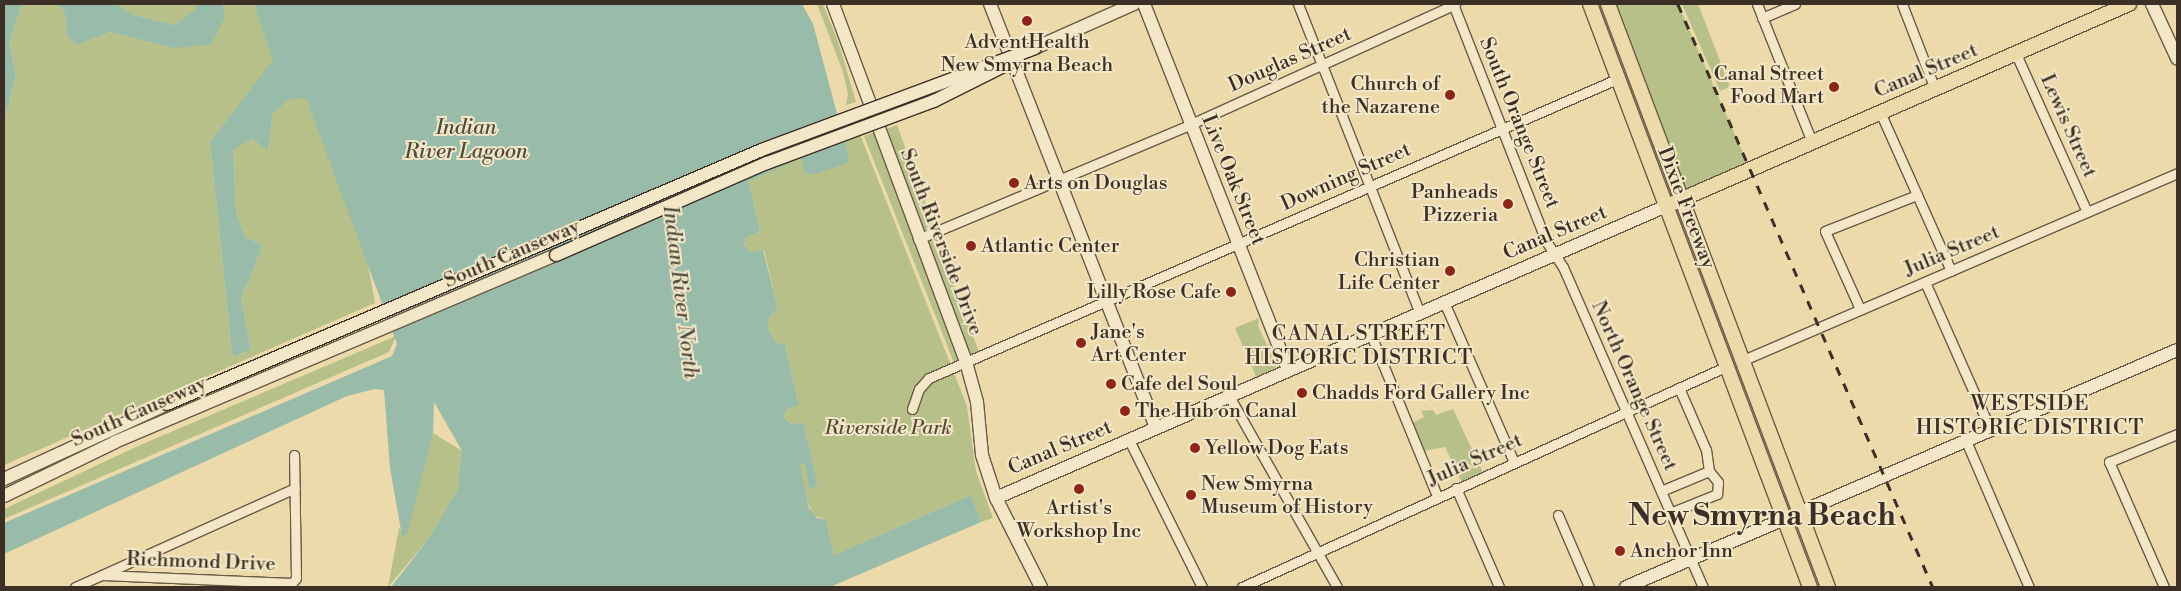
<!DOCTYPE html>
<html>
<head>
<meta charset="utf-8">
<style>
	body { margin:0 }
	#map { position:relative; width:2181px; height:591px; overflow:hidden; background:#ecdaaa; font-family:"Libre Bodoni",serif }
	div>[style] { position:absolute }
	.green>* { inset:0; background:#b7c088; transform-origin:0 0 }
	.water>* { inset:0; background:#99bba9 }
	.roads { filter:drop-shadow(1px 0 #685a46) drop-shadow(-1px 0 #685a46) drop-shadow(0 1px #685a46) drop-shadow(0 -1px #685a46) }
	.street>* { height:9px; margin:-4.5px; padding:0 4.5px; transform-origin:4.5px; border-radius:4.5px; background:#f3e7c8 }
	.secondary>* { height:12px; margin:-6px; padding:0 6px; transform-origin:6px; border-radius:6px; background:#f3e7c8 }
	.primary>* { height:14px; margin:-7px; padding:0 7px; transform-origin:7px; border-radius:7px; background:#ecdaaa }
	.rail>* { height:2.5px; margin-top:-1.25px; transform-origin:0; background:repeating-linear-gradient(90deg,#3c2f25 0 9px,transparent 0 18px) }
	.bridges { filter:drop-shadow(1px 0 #3c2f25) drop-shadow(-1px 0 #3c2f25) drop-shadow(0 1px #3c2f25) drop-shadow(0 -1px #3c2f25) }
	.secondary-bridge>* { height:12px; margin:-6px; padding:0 6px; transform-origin:6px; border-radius:6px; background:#f3e7c8 }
	.dots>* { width:14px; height:14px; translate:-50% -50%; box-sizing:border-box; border:2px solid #f3e7c8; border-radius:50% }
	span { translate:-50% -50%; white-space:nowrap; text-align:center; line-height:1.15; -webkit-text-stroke:4px #f3e7c8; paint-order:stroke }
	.poi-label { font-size:20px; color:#3c2f25 }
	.right { translate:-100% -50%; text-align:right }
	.left { translate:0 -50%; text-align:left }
	.street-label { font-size:20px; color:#3c2f25 }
	.park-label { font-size:20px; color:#554c39; font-style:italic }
	.water-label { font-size:21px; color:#4f4b3f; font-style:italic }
	.neighbourhood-label { font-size:21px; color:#3c2f25; letter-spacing:1px }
	.town-label { font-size:30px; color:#3c2f25; font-weight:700 }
	.frame { position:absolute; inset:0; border:5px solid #3c2f25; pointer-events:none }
</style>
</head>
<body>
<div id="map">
	<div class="green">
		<div style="clip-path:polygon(22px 4px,59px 4px,65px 14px,67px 36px,77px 45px,110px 32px,172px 48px,225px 17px,223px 4px,254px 4px,274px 60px,210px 142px,232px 353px,235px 357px,251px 349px,241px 299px,263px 245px,245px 237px,236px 212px,233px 150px,252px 139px,268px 151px,273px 113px,295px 89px,316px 104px,368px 265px,375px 303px,4px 465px,4px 122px,16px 75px,9px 43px)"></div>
		<div style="clip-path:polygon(117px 4px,196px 4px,196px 10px,174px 25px,134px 15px)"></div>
		<div style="clip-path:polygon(817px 4px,823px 4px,839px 44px,856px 102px,846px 105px,848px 94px,843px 72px)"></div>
		<div style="clip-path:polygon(1608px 4px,1678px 4px,1750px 169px,1680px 200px)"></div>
		<div style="clip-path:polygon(1682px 4px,1698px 4px,1730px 87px,1720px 91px)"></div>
		<div style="clip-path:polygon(856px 124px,967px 406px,976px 471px,993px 518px,981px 522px,971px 495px,834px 555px,826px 520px,813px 515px,808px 502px,799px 464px,804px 462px,810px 490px,818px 484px,803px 422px,792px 424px,784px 418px,786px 410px,799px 405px,785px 345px,775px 342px,768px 328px,770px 316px,778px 309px,764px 250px,751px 252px,744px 244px,746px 237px,760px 232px,745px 162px)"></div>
		<div style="left:897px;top:125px;width:109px;height:15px;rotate:70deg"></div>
		<div style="clip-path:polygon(875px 132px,961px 360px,954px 363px,864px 136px)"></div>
		<div style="clip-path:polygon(937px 236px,979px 352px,969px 356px,924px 242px)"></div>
		<div style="clip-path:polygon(1259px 318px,1258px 326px,1277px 366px,1258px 381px,1235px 328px)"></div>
		<div style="clip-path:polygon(396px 336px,389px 352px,4px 519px,4px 509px,138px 446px)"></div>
		<div style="clip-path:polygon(1453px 409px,1484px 475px,1463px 485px,1445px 447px,1419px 452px,1408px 425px,1424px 417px,1421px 411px,1433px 410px,1436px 415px)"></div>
		<div style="clip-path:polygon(433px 433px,462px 451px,457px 491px,427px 541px,388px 587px,399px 528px,406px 535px)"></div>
	</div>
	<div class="water">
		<div style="clip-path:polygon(4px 4px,22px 4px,9px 43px,16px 75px,4px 122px)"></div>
		<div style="clip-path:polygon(59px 4px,117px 4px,134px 15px,174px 25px,195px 10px,196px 4px,223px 4px,225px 17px,211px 45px,172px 48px,110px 32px,77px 45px,67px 36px,65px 14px)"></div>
		<div style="clip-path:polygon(254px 4px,802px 4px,813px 24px,850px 162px,812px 175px,805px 172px,801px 158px,749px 181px,760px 232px,746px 237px,744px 244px,751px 252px,763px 250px,778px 309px,770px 316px,768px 328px,775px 342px,785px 345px,799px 405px,786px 410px,784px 418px,792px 424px,803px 422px,818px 484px,810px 491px,804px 463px,800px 464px,809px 508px,817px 518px,826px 520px,834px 555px,971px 495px,981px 522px,830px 587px,391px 587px,427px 541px,457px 491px,462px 451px,434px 402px,433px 433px,407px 535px,402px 536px,390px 468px,384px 390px,375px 389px,347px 396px,4px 554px,4px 523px,392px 356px,397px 344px,306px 98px,288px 100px,273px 113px,268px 151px,252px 139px,233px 150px,236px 212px,245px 237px,263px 245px,241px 299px,251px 349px,235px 357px,232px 353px,210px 142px,273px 60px)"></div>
	</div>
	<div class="roads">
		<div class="street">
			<div style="left:1298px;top:4px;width:332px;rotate:68.5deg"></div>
			<div style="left:1453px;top:4px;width:255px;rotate:68.6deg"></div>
			<div style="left:1546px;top:241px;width:31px;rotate:57deg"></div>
			<div style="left:1563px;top:267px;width:349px;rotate:66.4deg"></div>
			<div style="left:1757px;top:4px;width:149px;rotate:68.3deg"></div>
			<div style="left:1902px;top:4px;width:91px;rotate:68.8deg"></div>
			<div style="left:1762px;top:18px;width:36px;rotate:-23deg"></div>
			<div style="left:2016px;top:54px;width:173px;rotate:65.8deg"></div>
			<div style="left:1880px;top:112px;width:174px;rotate:65.9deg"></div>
			<div style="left:918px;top:239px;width:296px;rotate:-22.8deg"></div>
			<div style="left:1191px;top:124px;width:290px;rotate:-24.4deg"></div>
			<div style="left:1925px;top:282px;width:163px;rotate:66.1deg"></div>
			<div style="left:1444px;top:302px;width:175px;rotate:66.4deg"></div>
			<div style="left:1860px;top:309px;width:85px;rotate:-114.2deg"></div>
			<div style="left:1825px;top:231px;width:99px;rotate:-21.4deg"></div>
			<div style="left:1371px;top:335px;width:174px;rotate:67.7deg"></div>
			<div style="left:1741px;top:361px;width:475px;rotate:-23.3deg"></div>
			<div style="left:1229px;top:396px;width:219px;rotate:60.5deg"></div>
			<div style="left:912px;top:409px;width:21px;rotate:-71deg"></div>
			<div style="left:919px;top:389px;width:15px;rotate:-48deg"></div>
			<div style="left:929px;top:378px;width:750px;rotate:-23.49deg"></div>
			<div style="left:1129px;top:440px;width:164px;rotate:63.6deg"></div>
			<div style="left:1966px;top:441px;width:159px;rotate:66.7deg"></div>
			<div style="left:1456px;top:488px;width:108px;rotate:66.5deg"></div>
			<div style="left:1661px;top:491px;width:52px;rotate:-22.6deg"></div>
			<div style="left:1709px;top:471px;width:21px;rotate:-98deg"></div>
			<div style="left:1706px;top:450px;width:68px;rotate:-113.5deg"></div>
			<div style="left:1670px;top:513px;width:51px;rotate:-22deg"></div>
			<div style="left:1717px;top:494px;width:12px;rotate:-85deg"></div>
			<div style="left:1718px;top:482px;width:14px;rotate:-129deg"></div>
			<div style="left:1558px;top:515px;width:78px;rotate:66.7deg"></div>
			<div style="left:102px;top:575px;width:190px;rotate:2.4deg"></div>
			<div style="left:292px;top:583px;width:6px;rotate:-51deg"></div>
			<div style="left:296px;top:578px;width:123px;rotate:-90.9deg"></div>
			<div style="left:75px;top:587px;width:241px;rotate:-24.2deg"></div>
			<div style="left:1242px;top:587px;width:531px;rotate:-24.49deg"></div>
			<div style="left:2164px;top:587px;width:137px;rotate:-113.7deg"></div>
			<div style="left:2109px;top:462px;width:74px;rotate:-22.4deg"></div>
		</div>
		<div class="secondary">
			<div style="left:833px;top:4px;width:382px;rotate:69.6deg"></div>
			<div style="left:966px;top:362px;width:41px;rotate:74.6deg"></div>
			<div style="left:977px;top:402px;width:53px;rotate:84.6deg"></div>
			<div style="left:982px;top:455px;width:45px;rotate:72deg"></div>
			<div style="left:996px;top:498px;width:100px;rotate:63.2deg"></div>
			<div style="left:990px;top:4px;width:455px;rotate:68.6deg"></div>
			<div style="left:1144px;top:4px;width:393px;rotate:68.5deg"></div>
			<div style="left:2152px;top:4px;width:60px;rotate:65.2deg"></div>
			<div style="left:1035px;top:48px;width:108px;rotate:-24deg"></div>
			<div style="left:4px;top:479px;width:179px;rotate:-24.7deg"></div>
			<div style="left:4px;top:496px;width:123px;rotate:-25.9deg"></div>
			<div style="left:115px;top:442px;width:479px;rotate:-23deg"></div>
			<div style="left:996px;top:498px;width:729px;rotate:-23.54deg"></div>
			<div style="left:1626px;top:587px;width:600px;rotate:-23.27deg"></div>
		</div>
		<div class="primary">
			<div style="left:1590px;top:4px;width:623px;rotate:69.33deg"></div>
			<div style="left:1608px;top:4px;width:623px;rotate:69.33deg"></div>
			<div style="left:1671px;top:204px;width:500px;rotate:-23.6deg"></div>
		</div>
	</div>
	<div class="rail">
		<div style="left:1678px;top:4px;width:636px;rotate:66.38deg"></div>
	</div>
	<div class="bridges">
		<div class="secondary-bridge">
			<div style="left:556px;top:255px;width:230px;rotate:-23.6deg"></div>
			<div style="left:767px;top:163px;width:178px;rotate:-20.4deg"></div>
			<div style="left:934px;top:101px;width:94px;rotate:-26.6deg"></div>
			<div style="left:167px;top:404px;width:649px;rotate:-23.13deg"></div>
			<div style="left:764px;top:149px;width:289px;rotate:-20.4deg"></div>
		</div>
	</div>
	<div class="dots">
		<div style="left:1027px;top:21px;background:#8f2418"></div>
		<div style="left:1834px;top:87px;background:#8f2418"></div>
		<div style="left:1450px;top:95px;background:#8f2418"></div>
		<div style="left:1014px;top:183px;background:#8f2418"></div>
		<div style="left:1508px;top:204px;background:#8f2418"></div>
		<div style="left:971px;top:246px;background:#8f2418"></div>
		<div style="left:1450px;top:271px;background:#8f2418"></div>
		<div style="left:1231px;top:292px;background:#8f2418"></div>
		<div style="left:1081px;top:343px;background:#8f2418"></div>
		<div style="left:1111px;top:384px;background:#8f2418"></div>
		<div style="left:1302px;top:393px;background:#8f2418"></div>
		<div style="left:1125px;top:411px;background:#8f2418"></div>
		<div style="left:1195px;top:448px;background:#8f2418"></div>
		<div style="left:1079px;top:489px;background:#8f2418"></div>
		<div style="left:1191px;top:495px;background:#8f2418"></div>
		<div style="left:1620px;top:551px;background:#8f2418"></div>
	</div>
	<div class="poi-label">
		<span style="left:1027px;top:54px">AdventHealth<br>New Smyrna Beach</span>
		<span class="right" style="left:1824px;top:86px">Canal Street<br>Food Mart</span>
		<span class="right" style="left:1440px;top:96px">Church of<br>the Nazarene</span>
		<span class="left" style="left:1024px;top:183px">Arts on Douglas</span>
		<span class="right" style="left:1498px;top:204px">Panheads<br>Pizzeria</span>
		<span class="left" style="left:981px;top:246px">Atlantic Center</span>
		<span class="right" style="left:1440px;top:272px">Christian<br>Life Center</span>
		<span class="right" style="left:1221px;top:292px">Lilly Rose Cafe</span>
		<span class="left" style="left:1091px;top:344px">Jane's<br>Art Center</span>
		<span class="left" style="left:1121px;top:384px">Cafe del Soul</span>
		<span class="left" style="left:1312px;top:393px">Chadds Ford Gallery Inc</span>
		<span class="left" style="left:1135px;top:411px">The Hub on Canal</span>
		<span class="left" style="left:1205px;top:448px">Yellow Dog Eats</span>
		<span class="left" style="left:1201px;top:496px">New Smyrna<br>Museum of History</span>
		<span style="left:1079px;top:520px">Artist's<br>Workshop Inc</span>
		<span class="left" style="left:1630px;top:551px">Anchor Inn</span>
	</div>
	<div class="street-label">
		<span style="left:1290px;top:60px;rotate:-24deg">Douglas Street</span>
		<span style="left:1926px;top:71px;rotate:-23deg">Canal Street</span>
		<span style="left:1519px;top:123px;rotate:68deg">South Orange Street</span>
		<span style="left:2068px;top:126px;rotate:66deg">Lewis Street</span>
		<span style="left:1346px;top:177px;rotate:-24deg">Downing Street</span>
		<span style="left:1233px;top:180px;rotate:68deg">Live Oak Street</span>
		<span style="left:1686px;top:208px;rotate:69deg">Dixie Freeway</span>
		<span style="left:1555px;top:233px;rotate:-23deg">Canal Street</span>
		<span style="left:941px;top:242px;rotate:69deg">South Riverside Drive</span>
		<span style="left:1952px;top:251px;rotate:-23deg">Julia Street</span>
		<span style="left:512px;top:254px;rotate:-23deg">South Causeway</span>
		<span style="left:1634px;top:386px;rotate:66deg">North Orange Street</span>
		<span style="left:139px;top:412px;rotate:-24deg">South Causeway</span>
		<span style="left:1060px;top:448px;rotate:-23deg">Canal Street</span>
		<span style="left:1475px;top:460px;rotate:-24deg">Julia Street</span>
		<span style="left:201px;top:562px;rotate:2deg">Richmond Drive</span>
	</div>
	<div class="park-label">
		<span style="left:888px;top:428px">Riverside Park</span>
	</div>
	<div class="water-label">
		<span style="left:466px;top:140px">Indian<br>River Lagoon</span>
		<span style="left:680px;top:292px;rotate:83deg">Indian River North</span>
	</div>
	<div class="neighbourhood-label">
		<span style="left:1359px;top:346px">CANAL STREET<br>HISTORIC DISTRICT</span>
		<span style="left:2030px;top:416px">WESTSIDE<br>HISTORIC DISTRICT</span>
	</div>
	<div class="town-label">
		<span style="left:1762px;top:516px">New Smyrna Beach</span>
	</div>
	<div class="frame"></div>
</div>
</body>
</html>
